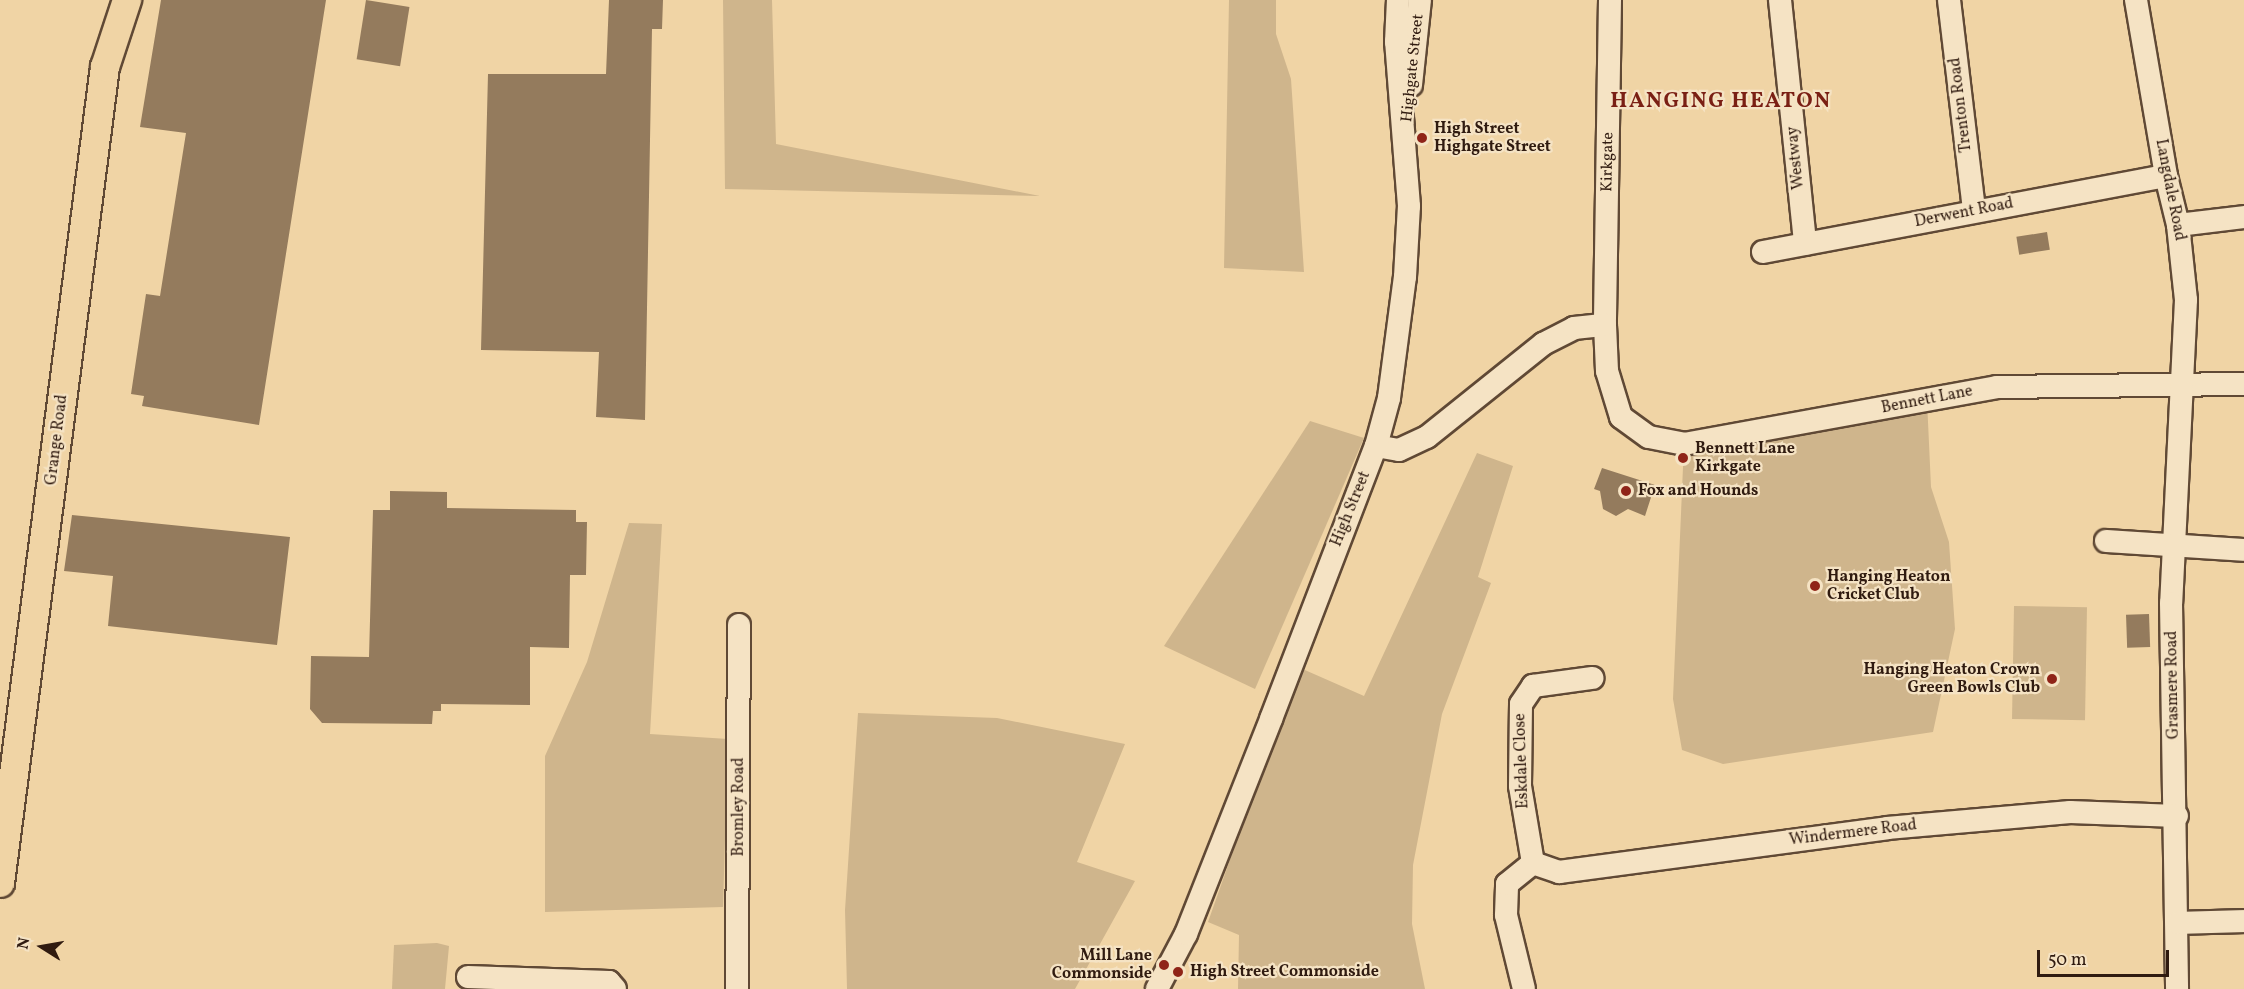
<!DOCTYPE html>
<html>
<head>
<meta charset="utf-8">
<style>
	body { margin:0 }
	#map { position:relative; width:2244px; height:989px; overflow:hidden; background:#f0d4a5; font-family:Vollkorn,serif }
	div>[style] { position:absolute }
	.green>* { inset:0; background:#cfb58c; transform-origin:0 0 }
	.building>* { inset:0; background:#947b5d; transform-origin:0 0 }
	.roads { filter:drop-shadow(2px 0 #604935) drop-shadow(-2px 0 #604935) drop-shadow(0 2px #604935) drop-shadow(0 -2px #604935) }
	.minor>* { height:22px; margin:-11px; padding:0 11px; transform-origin:11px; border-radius:11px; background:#f5e3c4 }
	.major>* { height:28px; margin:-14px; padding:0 14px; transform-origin:14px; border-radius:14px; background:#f0d4a5 }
	.dots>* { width:16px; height:16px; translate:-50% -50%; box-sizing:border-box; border:3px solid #f5e3c4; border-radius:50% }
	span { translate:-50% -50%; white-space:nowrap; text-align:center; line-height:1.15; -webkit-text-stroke:4.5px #f5e3c4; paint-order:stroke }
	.street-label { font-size:16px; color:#301b10 }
	.poi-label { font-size:16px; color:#301b10; font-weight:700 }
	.left { translate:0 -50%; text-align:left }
	.right { translate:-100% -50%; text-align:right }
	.district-label { font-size:22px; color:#7a1f14; font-weight:700; letter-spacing:1.5px }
	.north { position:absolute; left:12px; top:917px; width:60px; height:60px; -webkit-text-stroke:4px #f5e3c4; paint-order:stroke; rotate:281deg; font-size:16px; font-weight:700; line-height:24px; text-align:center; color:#301b10 }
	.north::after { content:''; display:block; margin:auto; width:21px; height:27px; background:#301b10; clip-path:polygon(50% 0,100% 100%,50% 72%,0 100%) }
	.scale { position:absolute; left:2037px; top:950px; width:132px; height:27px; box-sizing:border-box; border:3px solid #301b10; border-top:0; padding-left:8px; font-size:18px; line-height:21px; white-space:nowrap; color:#301b10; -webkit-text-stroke:4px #f5e3c4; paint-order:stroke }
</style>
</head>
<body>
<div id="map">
	<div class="green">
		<div style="clip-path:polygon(723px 0,772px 0,776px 144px,1040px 196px,725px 189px)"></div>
		<div style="clip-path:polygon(1229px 0,1276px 0,1276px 34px,1291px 79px,1304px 272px,1224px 268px)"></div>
		<div style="clip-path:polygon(1927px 400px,1931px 487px,1949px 542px,1955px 629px,1933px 732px,1723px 764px,1682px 750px,1673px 699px,1684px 444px)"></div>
		<div style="clip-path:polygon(1310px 421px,1364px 438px,1255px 689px,1164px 646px)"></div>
		<div style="clip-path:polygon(1477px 453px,1513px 466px,1478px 577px,1491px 583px,1442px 714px,1413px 865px,1412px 924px,1425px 989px,1238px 989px,1239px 935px,1208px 922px,1298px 667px,1364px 696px)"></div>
		<div style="clip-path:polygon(629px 523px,662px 524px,650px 734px,728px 739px,723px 907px,545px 912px,545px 756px,587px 662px)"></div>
		<div style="left:2014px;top:606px;width:73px;height:113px;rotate:1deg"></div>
		<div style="clip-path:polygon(858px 713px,997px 718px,1125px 744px,1077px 862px,1135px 881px,1075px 989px,847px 989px,845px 910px)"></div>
		<div style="clip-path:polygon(437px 943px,449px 946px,445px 989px,392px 989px,394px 945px)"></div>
	</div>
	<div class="building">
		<div style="clip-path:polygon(161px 0,326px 0,259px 425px,142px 406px,144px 396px,131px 394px,146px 294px,160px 296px,186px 133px,140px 127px)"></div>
		<div style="left:366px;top:0;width:44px;height:60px;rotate:9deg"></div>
		<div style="clip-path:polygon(609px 0,663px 0,662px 29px,652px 29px,645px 420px,596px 417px,599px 352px,481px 350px,488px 74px,606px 74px)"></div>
		<div style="left:2047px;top:232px;width:18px;height:31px;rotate:81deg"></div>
		<div style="clip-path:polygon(1602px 468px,1655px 485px,1645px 516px,1628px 509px,1616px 516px,1603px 509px,1600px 491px,1594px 489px)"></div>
		<div style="clip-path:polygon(390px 491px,447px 492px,447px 508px,576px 510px,576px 522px,587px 522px,586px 575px,570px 575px,569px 648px,530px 647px,530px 705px,441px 704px,441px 711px,433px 711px,432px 724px,322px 723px,310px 709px,311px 656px,369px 657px,373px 510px,390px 510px)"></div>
		<div style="clip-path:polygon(72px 515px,290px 537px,277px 645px,108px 626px,113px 576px,64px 571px)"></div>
		<div style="left:2149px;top:614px;width:33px;height:23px;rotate:88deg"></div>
	</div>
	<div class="roads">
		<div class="minor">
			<div style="left:1610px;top:0;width:325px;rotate:90.9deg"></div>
			<div style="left:1605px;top:325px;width:46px;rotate:87.5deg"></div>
			<div style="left:1607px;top:371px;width:48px;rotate:73.1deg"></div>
			<div style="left:1621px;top:417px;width:34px;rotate:36deg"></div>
			<div style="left:1649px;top:437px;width:36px;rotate:11deg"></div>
			<div style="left:1684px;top:444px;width:318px;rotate:-10.3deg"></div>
			<div style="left:1997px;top:387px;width:247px;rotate:-0.7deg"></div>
			<div style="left:1780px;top:0;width:245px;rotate:84.1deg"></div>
			<div style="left:1949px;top:0;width:212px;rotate:83.2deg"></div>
			<div style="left:2136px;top:0;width:179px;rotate:80.3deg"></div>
			<div style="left:2166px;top:176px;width:50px;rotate:76.2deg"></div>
			<div style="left:2178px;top:225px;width:75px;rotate:83.9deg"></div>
			<div style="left:2186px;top:300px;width:303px;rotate:92.8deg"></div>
			<div style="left:2171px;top:603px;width:386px;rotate:89.1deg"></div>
			<div style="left:1411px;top:85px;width:85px;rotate:-84deg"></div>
			<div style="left:2178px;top:225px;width:66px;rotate:-6.9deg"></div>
			<div style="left:1763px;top:252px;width:410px;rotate:-10.7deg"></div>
			<div style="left:1376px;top:446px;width:23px;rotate:10deg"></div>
			<div style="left:1399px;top:450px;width:31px;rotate:-25deg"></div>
			<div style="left:1427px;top:437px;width:149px;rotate:-38.7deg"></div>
			<div style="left:1543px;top:344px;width:35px;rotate:-27deg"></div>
			<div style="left:1574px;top:328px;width:31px;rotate:-6deg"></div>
			<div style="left:2106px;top:541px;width:138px;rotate:3.7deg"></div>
			<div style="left:1533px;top:863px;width:28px;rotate:19deg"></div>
			<div style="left:1559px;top:872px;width:331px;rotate:-7.6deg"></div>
			<div style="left:1887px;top:828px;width:184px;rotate:-5deg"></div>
			<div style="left:2070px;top:812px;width:107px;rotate:2.1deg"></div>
			<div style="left:1533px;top:863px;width:78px;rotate:-99.6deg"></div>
			<div style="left:1520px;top:786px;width:82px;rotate:-89.3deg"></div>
			<div style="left:1521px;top:704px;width:22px;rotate:-56deg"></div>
			<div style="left:1533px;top:686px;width:60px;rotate:-7.7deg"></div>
			<div style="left:2178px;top:923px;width:66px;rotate:-1.7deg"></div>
			<div style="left:468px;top:977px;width:141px;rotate:2deg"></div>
			<div style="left:609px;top:982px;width:9px;rotate:49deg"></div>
			<div style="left:737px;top:989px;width:364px;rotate:-89.7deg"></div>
			<div style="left:1157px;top:989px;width:62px;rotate:-62.2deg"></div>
			<div style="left:1186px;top:934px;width:231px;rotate:-68.4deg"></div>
			<div style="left:1271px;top:719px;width:292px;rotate:-69deg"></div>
			<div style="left:1376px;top:446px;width:50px;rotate:-74.8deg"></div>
			<div style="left:1389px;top:398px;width:122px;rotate:-82.5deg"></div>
			<div style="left:1405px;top:277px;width:71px;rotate:-86.8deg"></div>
			<div style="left:1409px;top:206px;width:165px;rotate:-94.5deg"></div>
			<div style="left:1396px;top:42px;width:42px;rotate:-87.3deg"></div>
			<div style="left:1524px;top:989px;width:76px;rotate:-103.7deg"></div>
			<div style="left:1506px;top:915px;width:31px;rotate:-88deg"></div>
			<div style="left:1507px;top:884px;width:33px;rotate:-39deg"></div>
		</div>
		<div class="major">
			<div style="left:0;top:883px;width:823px;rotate:-82.67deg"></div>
			<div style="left:105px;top:67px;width:71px;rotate:-71.8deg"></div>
		</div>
	</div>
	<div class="dots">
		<div style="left:1422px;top:138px;background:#8f2418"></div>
		<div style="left:1683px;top:458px;background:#8f2418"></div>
		<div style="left:1626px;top:491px;background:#8f2418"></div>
		<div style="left:1815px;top:586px;background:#8f2418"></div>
		<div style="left:2052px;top:679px;background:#8f2418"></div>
		<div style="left:1164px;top:965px;background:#8f2418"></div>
		<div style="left:1178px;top:972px;background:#8f2418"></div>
	</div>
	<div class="street-label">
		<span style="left:1413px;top:68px;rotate:-84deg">Highgate Street</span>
		<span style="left:1961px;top:105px;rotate:-97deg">Trenton Road</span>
		<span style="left:1796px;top:158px;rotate:-96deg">Westway</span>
		<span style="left:1608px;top:162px;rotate:-89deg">Kirkgate</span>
		<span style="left:2170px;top:190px;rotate:79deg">Langdale Road</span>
		<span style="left:1964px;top:213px;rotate:-11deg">Derwent Road</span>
		<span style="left:1927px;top:400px;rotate:-11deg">Bennett Lane</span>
		<span style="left:57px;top:440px;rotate:-83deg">Grange Road</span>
		<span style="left:1351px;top:509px;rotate:-68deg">High Street</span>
		<span style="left:2173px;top:685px;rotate:-91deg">Grasmere Road</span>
		<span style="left:1522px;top:761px;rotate:-92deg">Eskdale Close</span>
		<span style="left:739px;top:807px;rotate:-90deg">Bromley Road</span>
		<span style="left:1853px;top:833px;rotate:-7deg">Windermere Road</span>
	</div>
	<div class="poi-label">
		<span class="left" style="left:1434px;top:138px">High Street<br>Highgate Street</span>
		<span class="left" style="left:1695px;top:458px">Bennett Lane<br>Kirkgate</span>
		<span class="left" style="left:1638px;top:491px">Fox and Hounds</span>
		<span class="left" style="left:1827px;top:586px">Hanging Heaton<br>Cricket Club</span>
		<span class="right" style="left:2040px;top:679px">Hanging Heaton Crown<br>Green Bowls Club</span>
		<span class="right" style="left:1152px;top:965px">Mill Lane<br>Commonside</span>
		<span class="left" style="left:1190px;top:972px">High Street Commonside</span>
	</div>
	<div class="district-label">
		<span style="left:1721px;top:102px">HANGING HEATON</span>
	</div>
	<div class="north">N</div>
	<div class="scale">50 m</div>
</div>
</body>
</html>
